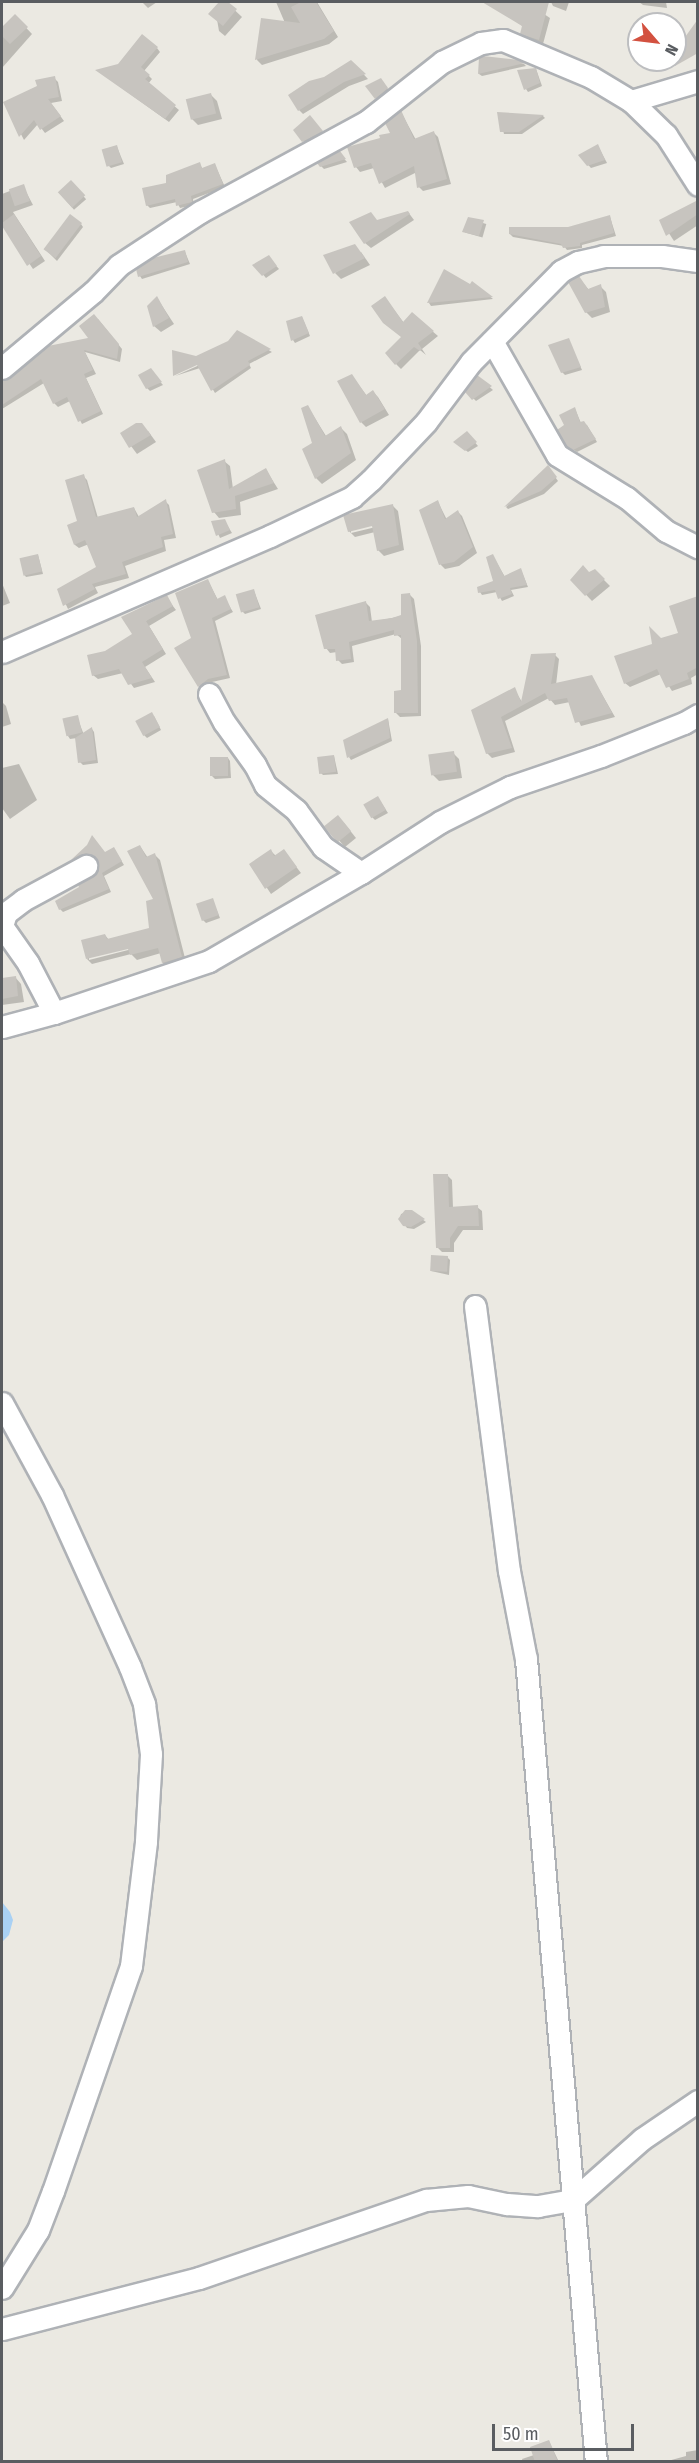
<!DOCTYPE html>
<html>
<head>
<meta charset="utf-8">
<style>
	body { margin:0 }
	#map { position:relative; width:699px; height:2463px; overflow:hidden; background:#ebe9e2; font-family:"Fira Sans Condensed",sans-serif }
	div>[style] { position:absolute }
	.water>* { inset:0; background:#a9d1f4 }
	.shadow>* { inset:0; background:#0003; transform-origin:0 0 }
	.building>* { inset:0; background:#c7c4bf; transform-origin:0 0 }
	.roads { filter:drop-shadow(2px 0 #afb2b6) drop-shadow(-2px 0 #afb2b6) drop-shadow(0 2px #afb2b6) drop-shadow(0 -2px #afb2b6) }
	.minor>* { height:21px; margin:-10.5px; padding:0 10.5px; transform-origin:10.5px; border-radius:10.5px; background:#fff }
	span { translate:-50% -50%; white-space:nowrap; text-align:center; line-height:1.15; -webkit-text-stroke:4.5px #fff; paint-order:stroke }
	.frame { position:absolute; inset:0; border:3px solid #5a5d61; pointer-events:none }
	.north { position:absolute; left:627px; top:12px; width:60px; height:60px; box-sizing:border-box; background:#fff; border:2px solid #bdbec0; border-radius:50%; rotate:118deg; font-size:16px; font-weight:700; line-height:24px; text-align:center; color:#5a5d61 }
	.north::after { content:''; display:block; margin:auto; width:21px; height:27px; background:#d35140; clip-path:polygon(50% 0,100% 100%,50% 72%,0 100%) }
	.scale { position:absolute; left:492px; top:2424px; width:142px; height:27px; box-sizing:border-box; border:3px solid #5a5d61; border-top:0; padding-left:8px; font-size:18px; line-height:21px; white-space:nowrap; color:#5a5d61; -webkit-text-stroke:4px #fff; paint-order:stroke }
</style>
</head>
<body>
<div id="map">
	<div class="water">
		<div style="clip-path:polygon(2px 1902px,10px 1912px,13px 1920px,9px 1935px,2px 1942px)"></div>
	</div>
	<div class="shadow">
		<div style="clip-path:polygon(142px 2px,157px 2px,148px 8px)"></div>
		<div style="clip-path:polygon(221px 2px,226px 2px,242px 17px,225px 36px,219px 31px,215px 8px)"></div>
		<div style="clip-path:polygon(276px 2px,317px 2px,338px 37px,329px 44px,262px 65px,257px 60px,262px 20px,285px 23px)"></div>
		<div style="clip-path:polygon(504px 2px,526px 2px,550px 18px,543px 44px,527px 38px,522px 33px,524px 27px,499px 10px)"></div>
		<div style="clip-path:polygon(551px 2px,569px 2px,566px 11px,553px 6px)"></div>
		<div style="clip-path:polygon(639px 2px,666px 2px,667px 8px,643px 5px)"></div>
		<div style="clip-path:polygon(15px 16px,32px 34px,2px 68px,2px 29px)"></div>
		<div style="clip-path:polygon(157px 48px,160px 52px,144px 71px,152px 79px,148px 84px,179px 110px,169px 122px,101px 73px)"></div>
		<div style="clip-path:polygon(484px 58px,524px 64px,526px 66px,482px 76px,479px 74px)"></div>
		<div style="clip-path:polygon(351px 61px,368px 79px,349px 86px,303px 114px,299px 110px,325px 79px)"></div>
		<div style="clip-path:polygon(536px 69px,542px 86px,528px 92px,526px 89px)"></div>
		<div style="clip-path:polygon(54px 78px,58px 82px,62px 101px,51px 103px,64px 121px,45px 133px,38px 124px,24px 140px,5px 103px)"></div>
		<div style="clip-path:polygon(383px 82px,390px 92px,379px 100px,376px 98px)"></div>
		<div style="clip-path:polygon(211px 95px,217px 101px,222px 119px,198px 125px,192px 119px,188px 101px)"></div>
		<div style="clip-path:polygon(401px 112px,416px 140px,434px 133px,438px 137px,451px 184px,423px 191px,419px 187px,417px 172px,385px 188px,374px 168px,360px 172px,356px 167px,382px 139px,392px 134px)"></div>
		<div style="clip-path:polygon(499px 113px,543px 116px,545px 118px,522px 134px,504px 134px)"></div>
		<div style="clip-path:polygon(313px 120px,324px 134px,306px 144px,303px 141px)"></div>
		<div style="clip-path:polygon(598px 146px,607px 163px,591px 168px,580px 156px)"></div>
		<div style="clip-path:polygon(117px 147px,124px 164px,111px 168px,108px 165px)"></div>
		<div style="clip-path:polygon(339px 153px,347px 162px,324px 169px,319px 164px)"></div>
		<div style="clip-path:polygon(199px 164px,203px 169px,215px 165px,225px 187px,193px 199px,194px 205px,180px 208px,177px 202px,150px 208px,147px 205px,167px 184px)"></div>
		<div style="left:71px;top:182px;width:23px;height:16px;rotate:49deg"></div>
		<div style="clip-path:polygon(23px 186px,33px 205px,13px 212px,45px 261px,33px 269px,2px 223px,2px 194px)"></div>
		<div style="clip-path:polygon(698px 202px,698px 225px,674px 241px,661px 221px)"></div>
		<div style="clip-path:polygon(408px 212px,414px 220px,371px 248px,365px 243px,378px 221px)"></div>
		<div style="clip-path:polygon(610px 217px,616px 236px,582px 245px,582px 248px,567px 250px,564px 246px,513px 237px,510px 234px,568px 228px)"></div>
		<div style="left:469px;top:219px;width:18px;height:14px;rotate:16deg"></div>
		<div style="clip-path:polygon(81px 224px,83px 227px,57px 261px,45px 249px)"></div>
		<div style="clip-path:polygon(185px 252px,190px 264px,142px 279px,140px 276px)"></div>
		<div style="clip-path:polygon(361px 252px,370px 265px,341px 279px,335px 273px)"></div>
		<div style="clip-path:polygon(271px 260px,279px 269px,266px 278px,255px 265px)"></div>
		<div style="clip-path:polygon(445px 271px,471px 286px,473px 283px,493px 299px,431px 306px,429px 303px)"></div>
		<div style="clip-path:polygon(579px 278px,589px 290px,600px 286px,606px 292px,610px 312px,592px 318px,586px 312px)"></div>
		<div style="clip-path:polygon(157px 298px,174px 324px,161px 332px,154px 326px,148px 306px)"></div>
		<div style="clip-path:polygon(385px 298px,404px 323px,412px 314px,438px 336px,422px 349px,426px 355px,420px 350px,401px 369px,396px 364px,403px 338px)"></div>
		<div style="clip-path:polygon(302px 317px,310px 336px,295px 343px,293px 340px)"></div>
		<div style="clip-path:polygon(98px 319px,122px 349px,120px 362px,85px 352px,96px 374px,86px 378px,103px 414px,82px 424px,70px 401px,58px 407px,54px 403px,44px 383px,2px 409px,2px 380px,10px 380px,90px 339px)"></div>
		<div style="clip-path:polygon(237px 332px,272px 352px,249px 364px,251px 368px,215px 393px,200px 368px,175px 376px,204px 363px,203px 361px,174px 375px,174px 352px,196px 358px,229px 343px)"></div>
		<div style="clip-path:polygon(568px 340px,582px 370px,565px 375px,562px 372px)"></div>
		<div style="clip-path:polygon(150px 370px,163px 385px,150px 391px,147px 388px)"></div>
		<div style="clip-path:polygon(352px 376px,367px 396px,373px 392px,378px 397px,389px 415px,366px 427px,361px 422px)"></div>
		<div style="clip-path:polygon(478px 377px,493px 390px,476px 401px,467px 392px)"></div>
		<div style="clip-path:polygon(308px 407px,326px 436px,341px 428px,347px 434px,356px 460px,322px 484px,316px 478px)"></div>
		<div style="clip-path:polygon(575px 409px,581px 423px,587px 425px,597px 442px,577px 452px,571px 448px,565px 426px)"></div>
		<div style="clip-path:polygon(148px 431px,156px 442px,137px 454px,122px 434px)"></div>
		<div style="clip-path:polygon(467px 433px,478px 446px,468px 452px,458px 444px)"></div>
		<div style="clip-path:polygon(224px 461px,230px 466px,233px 489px,266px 470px,278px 489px,240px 502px,241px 515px,219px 518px,214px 512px)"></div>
		<div style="clip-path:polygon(548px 467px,558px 481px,544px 494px,508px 509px,506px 507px)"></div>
		<div style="clip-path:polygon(83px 476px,87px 480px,98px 518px,134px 508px,139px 517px,165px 501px,169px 505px,176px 538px,164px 540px,166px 551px,125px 566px,129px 578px,95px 587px,98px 593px,68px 609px,59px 590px,98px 568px,89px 544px,79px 548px,75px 545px)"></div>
		<div style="clip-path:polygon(438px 502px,447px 520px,458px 512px,462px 516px,477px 553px,459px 566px,445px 569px,441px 565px)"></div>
		<div style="clip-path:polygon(evenodd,392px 505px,398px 511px,404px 550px,384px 556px,378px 550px,375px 532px,355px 537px,349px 531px,345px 516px,392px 505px,379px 523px,380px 526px,351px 533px,351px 530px,379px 523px)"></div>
		<div style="clip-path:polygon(224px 520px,232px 533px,220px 538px,213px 522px)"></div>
		<div style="clip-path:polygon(38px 555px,43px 574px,26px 577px,24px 574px)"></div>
		<div style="clip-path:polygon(493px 556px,505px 577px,521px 570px,528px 587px,511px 590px,514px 596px,502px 601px,497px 592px,482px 595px,480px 592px,494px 581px)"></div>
		<div style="clip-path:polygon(595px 571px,610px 586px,592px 601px,572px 580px)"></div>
		<div style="clip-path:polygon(208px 581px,218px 600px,224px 597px,233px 612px,215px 621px,230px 678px,212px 682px,203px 690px,176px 649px,193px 639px)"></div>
		<div style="clip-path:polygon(2px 583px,10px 603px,2px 606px)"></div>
		<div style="clip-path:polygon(254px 591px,261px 609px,245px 614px,242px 611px)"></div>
		<div style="clip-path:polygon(410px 595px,414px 599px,421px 646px,421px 716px,400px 717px,396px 713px,402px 692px,402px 639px,396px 634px,352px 646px,354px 662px,342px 664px,338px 660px,337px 652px,330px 653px,326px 648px,366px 603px,370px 607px,372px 622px,402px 616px)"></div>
		<div style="clip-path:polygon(166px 597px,176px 610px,149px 626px,166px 654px,145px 667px,155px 682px,134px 688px,123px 673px,98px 679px,93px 675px,106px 652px,134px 635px)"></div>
		<div style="clip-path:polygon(698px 598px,698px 674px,691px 678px,692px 684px,672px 691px,661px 674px,630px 687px,625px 683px,654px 645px,680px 634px)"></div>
		<div style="clip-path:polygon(555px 655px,559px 659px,556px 685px,592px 677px,615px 717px,581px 726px,570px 702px,555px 705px,549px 698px,505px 721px,515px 752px,492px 758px,487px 753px,473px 711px,514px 689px,522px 702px)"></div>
		<div style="clip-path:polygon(2px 702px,6px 706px,11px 724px,2px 727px)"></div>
		<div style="clip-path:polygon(154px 716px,161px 730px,147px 738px,144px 735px)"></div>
		<div style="clip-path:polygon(77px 717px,84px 735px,92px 729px,94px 732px,98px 763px,83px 765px,80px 762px,77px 738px,70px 739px,68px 736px)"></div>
		<div style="clip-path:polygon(388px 719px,392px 741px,351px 760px,349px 757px)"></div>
		<div style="clip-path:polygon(453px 753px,459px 759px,462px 778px,439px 781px,433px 775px)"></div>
		<div style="clip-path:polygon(334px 756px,338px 774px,323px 775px,321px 773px)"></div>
		<div style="clip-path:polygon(228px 758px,230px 761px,231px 778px,215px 779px,212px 776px)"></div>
		<div style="clip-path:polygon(19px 764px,37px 800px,10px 819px,2px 808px,2px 768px)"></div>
		<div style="clip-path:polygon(378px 798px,388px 813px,375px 820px,372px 817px)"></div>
		<div style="clip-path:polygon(344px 823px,356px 838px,345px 847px,326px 826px)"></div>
		<div style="clip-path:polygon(88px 846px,106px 854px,116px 852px,124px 865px,104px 876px,111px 892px,63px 912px,60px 909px,99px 873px,99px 860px,96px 857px,89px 855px,75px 861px,73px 860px)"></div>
		<div style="clip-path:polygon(evenodd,140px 846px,148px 858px,155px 855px,160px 860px,186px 962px,168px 968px,163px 963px,161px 953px,137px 960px,131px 954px,92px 964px,87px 959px,105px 935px,109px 940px,151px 929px,156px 901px,140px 846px,135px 945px,136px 948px,89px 960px,89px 957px,135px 945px)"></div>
		<div style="clip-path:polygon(271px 851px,276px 856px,284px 851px,301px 873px,271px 894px,251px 864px)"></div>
		<div style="clip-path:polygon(212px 899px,220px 918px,206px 923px,203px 920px)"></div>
		<div style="clip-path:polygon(15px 977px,21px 984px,24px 1002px,2px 1005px,2px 979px)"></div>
		<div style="clip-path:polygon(447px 1175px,452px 1180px,453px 1208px,477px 1207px,482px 1211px,483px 1230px,463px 1230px,454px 1243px,454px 1252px,442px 1252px,438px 1248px)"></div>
		<div style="clip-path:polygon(411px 1211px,426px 1222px,414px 1229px,407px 1228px,400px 1218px,401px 1214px)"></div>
		<div style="clip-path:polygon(447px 1257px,450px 1260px,449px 1275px,431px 1271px)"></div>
		<div style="clip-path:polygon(549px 2441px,559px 2462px,523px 2462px,522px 2459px,534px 2455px)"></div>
		<div style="clip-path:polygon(698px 2450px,698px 2462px,664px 2462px,686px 2456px,686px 2452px)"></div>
	</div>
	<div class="building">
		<div style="clip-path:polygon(219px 2px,228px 2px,237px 9px,223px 26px,208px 14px)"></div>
		<div style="clip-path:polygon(301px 2px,316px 2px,334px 31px,324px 39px,255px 60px,261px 18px,300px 23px,291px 7px)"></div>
		<div style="clip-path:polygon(482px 2px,549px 2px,539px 40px,520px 34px,522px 26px)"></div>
		<div style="clip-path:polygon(15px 14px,28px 27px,10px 44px,2px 36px,2px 27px)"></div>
		<div style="clip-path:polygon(698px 19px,698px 53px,675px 66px,675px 51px)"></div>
		<div style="clip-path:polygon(142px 34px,158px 47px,141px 67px,150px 75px,145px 79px,176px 105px,165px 119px,95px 70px,118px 64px)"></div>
		<div style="clip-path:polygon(483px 56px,519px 60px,525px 63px,478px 74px,479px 58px)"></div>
		<div style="clip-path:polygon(351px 60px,366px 74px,344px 82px,298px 111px,288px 95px,309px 81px,324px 77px)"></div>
		<div style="clip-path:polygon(536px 68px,540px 83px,524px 90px,517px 70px)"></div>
		<div style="clip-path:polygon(55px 76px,59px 97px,48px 99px,61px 116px,40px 130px,34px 120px,19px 137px,3px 102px,37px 86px,35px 80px)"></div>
		<div style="clip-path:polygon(381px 78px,388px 88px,375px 99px,365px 86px)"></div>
		<div style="left:211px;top:93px;width:21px;height:26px;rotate:76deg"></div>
		<div style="clip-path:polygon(401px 110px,414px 139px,434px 131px,447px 179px,417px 188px,414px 166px,379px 184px,371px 163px,354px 168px,347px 147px,380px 138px,379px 135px,390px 133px,385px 123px)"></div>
		<div style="clip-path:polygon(497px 112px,544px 115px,519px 132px,500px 132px)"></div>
		<div style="clip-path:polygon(310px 115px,323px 131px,302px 142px,293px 130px)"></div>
		<div style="clip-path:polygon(598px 144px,605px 160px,587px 166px,578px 155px)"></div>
		<div style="left:117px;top:145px;width:18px;height:16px;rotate:74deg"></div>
		<div style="clip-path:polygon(340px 151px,346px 159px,320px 167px,317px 163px)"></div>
		<div style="clip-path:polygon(200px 162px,202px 168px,215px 163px,223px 184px,191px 196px,192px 202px,176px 206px,175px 199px,146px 206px,142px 188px,166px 183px,166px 175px)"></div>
		<div style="left:71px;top:180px;width:21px;height:18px;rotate:47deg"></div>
		<div style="left:24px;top:184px;width:18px;height:16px;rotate:71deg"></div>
		<div style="clip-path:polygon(698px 200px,698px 214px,666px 236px,659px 220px)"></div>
		<div style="clip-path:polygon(408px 211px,410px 214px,364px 244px,349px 222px,371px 212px,377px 220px)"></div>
		<div style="clip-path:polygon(14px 214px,41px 256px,27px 266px,2px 226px,2px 223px)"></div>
		<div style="left:70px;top:214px;width:15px;height:44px;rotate:37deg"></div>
		<div style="clip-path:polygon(610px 215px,614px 233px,580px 243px,580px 246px,563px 248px,561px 244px,509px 234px,509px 227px,568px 227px)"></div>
		<div style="clip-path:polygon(468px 217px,484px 220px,479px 236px,462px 232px)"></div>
		<div style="clip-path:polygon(355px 244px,365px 258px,333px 274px,323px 255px)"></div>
		<div style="clip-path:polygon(185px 250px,188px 262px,138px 277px,136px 269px,153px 258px)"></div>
		<div style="clip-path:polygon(269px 255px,277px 266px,262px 276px,252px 265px)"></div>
		<div style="clip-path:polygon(444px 269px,470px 284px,472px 281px,493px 297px,427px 303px)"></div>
		<div style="clip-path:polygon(579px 276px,588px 289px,601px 284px,605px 307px,585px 313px,568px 282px)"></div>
		<div style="clip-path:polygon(157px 296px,169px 318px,153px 327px,147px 306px)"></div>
		<div style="clip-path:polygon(385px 296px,403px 322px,412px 312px,434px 331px,418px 343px,422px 349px,420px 351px,414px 347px,395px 365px,385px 353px,401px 337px,383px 323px,371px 306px)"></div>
		<div style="clip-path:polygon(94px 314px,119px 344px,117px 359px,84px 350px,93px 370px,84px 374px,101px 411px,78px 422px,67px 397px,53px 404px,41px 379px,2px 405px,2px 380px,10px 378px,48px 346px,88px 338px,79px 326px)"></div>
		<div style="clip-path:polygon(302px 316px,309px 333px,291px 341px,286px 321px)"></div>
		<div style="clip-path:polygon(237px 330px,271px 349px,248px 361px,250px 365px,211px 391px,197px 365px,173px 376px,172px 350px,196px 356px,228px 341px)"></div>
		<div style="clip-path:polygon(569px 338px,581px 367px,561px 373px,548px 345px)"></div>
		<div style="clip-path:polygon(151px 368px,162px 382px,146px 389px,138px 375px)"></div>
		<div style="clip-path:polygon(352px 374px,366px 395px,373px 390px,385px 409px,360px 423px,337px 381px)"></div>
		<div style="clip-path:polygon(477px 375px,492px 386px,472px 400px,465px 392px)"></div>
		<div style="clip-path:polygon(308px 405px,325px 436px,341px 426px,351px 453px,315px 479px,302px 449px,312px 443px,301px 408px)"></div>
		<div style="clip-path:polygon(575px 407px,580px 422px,584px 421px,596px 439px,573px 450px,566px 446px,557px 430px,564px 425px,559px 415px)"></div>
		<div style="clip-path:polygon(136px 423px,142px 423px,151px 435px,129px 448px,120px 433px)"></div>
		<div style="clip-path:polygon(467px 431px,477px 442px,465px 451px,453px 442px)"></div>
		<div style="clip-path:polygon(225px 459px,229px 489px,266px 468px,274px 483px,235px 496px,236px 509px,212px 513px,197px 470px)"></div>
		<div style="clip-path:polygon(548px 465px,557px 477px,541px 491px,504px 507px)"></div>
		<div style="clip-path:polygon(84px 474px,96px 517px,134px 507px,137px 517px,166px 499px,173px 534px,161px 537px,163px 547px,122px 562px,126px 574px,92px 584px,95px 589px,63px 606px,57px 589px,96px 567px,85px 540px,74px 545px,67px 525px,77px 521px,65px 480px)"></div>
		<div style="clip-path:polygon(438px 500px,445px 519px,458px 510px,473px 547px,454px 562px,439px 565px,419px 510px)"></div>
		<div style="clip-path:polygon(393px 504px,399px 545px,377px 551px,372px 526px,348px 532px,343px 515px)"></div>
		<div style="clip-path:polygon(225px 519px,230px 530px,216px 536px,211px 521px)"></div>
		<div style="left:38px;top:554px;width:18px;height:19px;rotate:77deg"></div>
		<div style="clip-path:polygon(493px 554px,504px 576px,521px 568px,527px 585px,510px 588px,512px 594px,498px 599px,495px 590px,478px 593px,477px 587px,493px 581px,486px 557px)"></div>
		<div style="clip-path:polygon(583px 565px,589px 572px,595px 569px,605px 579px,585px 596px,570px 580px)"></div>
		<div style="clip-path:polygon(208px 579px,217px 599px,225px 595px,231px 609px,212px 618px,227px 675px,208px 679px,198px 687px,174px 648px,191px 638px,175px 593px)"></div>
		<div style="left:254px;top:589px;width:19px;height:19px;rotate:74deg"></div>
		<div style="clip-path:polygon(410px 593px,417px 641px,418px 713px,394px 713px,394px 691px,401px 690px,401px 635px,394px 636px,394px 630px,349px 642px,351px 659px,336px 661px,335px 649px,324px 649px,315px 615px,366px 601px,369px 621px,392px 618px,401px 615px,401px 594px)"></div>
		<div style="clip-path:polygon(167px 595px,173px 606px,146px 621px,163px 649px,142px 662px,152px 678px,128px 685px,119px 669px,92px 676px,87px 655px,105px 651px,132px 634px,121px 617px)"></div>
		<div style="clip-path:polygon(698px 596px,698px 667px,687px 673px,689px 679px,666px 688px,657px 669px,624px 684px,614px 656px,652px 644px,649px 626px,661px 638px,678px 633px,669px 606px)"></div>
		<div style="clip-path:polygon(556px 653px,551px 684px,592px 675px,612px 713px,575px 723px,567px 698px,549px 701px,545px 693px,501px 717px,512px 748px,486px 754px,471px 710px,515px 687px,521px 702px,531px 654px)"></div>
		<div style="left:152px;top:712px;width:17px;height:19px;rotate:62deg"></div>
		<div style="left:78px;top:715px;width:18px;height:16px;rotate:77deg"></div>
		<div style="clip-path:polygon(388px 718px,390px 738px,347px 758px,343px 740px)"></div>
		<div style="clip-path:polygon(92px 727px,96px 760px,78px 763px,75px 738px)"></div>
		<div style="left:454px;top:751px;width:21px;height:26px;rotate:82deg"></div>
		<div style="left:334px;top:755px;width:17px;height:17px;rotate:83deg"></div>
		<div style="left:210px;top:757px;width:18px;height:19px"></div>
		<div style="left:378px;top:796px;width:16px;height:17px;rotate:60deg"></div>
		<div style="left:338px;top:815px;width:21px;height:18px;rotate:51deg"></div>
		<div style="clip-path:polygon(92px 835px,105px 852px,114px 847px,122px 861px,102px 873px,109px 889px,59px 910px,55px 901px,79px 887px,78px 885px,97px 872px,97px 860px,92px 855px,86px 853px,71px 860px,87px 845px)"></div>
		<div style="clip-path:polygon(140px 845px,146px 857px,155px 853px,182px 957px,162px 963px,158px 948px,130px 955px,128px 949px,86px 959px,81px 940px,105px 934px,107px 939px,149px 928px,146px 901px,153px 899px,127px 851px)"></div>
		<div style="clip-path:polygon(271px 849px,274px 856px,284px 849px,297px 867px,265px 889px,249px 864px)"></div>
		<div style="left:213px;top:898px;width:18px;height:18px;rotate:71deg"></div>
		<div style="clip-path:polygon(16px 976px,18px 996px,2px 999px,2px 978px)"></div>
		<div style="clip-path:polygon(433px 1174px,448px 1174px,449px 1207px,478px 1205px,479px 1226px,458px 1226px,450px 1238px,450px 1248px,436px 1248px)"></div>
		<div style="clip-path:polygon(405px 1210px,412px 1210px,425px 1219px,411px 1227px,403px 1226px,398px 1219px)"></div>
		<div style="left:431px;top:1255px;width:17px;height:16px;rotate:3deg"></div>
		<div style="clip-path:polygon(549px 2440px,558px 2462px,535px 2462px,530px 2447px)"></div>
	</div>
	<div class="roads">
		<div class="minor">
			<div style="left:631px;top:101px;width:70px;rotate:-16.6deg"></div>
			<div style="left:492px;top:341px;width:131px;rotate:60.3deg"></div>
			<div style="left:557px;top:455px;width:82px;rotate:31.6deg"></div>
			<div style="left:627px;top:498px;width:51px;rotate:40.2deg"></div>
			<div style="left:666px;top:531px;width:36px;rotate:27deg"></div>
			<div style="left:2px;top:368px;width:119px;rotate:-39.9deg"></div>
			<div style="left:93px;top:292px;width:37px;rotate:-46deg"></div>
			<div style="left:119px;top:265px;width:97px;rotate:-33.2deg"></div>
			<div style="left:200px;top:212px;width:189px;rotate:-28.5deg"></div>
			<div style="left:366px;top:122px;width:97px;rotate:-38.3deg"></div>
			<div style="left:442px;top:62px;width:43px;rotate:-26deg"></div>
			<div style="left:481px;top:43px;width:22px;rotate:-8deg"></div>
			<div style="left:503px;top:40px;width:95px;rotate:22.8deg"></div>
			<div style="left:591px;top:77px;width:47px;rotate:31deg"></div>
			<div style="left:631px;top:101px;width:49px;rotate:44.2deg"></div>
			<div style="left:666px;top:135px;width:59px;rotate:57.4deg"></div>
			<div style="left:2px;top:652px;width:292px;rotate:-23.4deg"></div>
			<div style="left:270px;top:536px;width:91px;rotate:-25.4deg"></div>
			<div style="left:352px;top:497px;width:25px;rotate:-42deg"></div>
			<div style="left:371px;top:480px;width:80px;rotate:-46.5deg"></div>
			<div style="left:426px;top:422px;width:75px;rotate:-53.1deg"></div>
			<div style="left:471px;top:362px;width:128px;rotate:-45.3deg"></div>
			<div style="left:561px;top:271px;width:19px;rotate:-28deg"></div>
			<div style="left:578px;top:262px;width:26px;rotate:-13deg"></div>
			<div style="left:603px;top:256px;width:59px"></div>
			<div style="left:662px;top:256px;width:36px;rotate:8deg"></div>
			<div style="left:209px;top:694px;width:32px;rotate:62deg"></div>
			<div style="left:224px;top:722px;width:53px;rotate:54.2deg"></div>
			<div style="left:255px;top:765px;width:22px;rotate:63deg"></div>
			<div style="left:265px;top:785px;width:40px;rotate:39deg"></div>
			<div style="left:296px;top:810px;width:46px;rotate:53.9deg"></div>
			<div style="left:323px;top:847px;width:46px;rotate:34.4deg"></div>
			<div style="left:54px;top:1013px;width:56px;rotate:-117.5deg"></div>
			<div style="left:28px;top:963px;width:45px;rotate:-125.1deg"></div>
			<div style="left:2px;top:926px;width:14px;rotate:-73deg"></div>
			<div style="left:6px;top:913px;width:21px;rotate:-37deg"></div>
			<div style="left:23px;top:900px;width:72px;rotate:-28.4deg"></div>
			<div style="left:2px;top:1027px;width:54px;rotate:-15.1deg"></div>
			<div style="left:54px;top:1013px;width:163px;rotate:-18.5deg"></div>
			<div style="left:209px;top:961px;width:176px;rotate:-30.1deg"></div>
			<div style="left:361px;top:873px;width:94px;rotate:-32.8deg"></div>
			<div style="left:440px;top:822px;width:78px;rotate:-26.6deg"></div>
			<div style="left:510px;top:787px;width:96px;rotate:-18.8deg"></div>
			<div style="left:601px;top:756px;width:89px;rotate:-21.7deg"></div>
			<div style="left:684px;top:723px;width:16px;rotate:-30deg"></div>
			<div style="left:475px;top:1306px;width:267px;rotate:82.7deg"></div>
			<div style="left:509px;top:1571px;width:90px;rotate:79.1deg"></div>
			<div style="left:526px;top:1659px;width:806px;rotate:85.02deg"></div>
			<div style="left:2px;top:1403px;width:105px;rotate:61.5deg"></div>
			<div style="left:52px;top:1495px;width:189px;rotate:65.6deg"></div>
			<div style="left:130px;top:1667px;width:40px;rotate:69deg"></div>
			<div style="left:144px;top:1704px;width:50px;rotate:82deg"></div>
			<div style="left:151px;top:1754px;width:88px;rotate:93.3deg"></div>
			<div style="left:146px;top:1842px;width:125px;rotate:96.9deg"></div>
			<div style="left:131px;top:1966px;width:238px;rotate:109.1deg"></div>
			<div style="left:53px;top:2191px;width:42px;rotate:111deg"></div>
			<div style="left:38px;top:2230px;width:68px;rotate:121.8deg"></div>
			<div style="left:2px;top:2329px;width:203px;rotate:-14.5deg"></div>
			<div style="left:199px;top:2278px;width:240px;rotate:-19deg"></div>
			<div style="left:426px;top:2200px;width:42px;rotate:-5.4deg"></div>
			<div style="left:468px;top:2196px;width:40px;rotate:12deg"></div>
			<div style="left:507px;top:2204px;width:31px;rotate:4deg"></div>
			<div style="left:538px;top:2206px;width:36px;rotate:-10deg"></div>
			<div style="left:573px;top:2200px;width:92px;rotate:-41.5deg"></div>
			<div style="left:642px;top:2139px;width:68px;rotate:-34.2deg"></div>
		</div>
	</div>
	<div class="frame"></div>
	<div class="north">N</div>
	<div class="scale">50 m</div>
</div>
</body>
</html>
